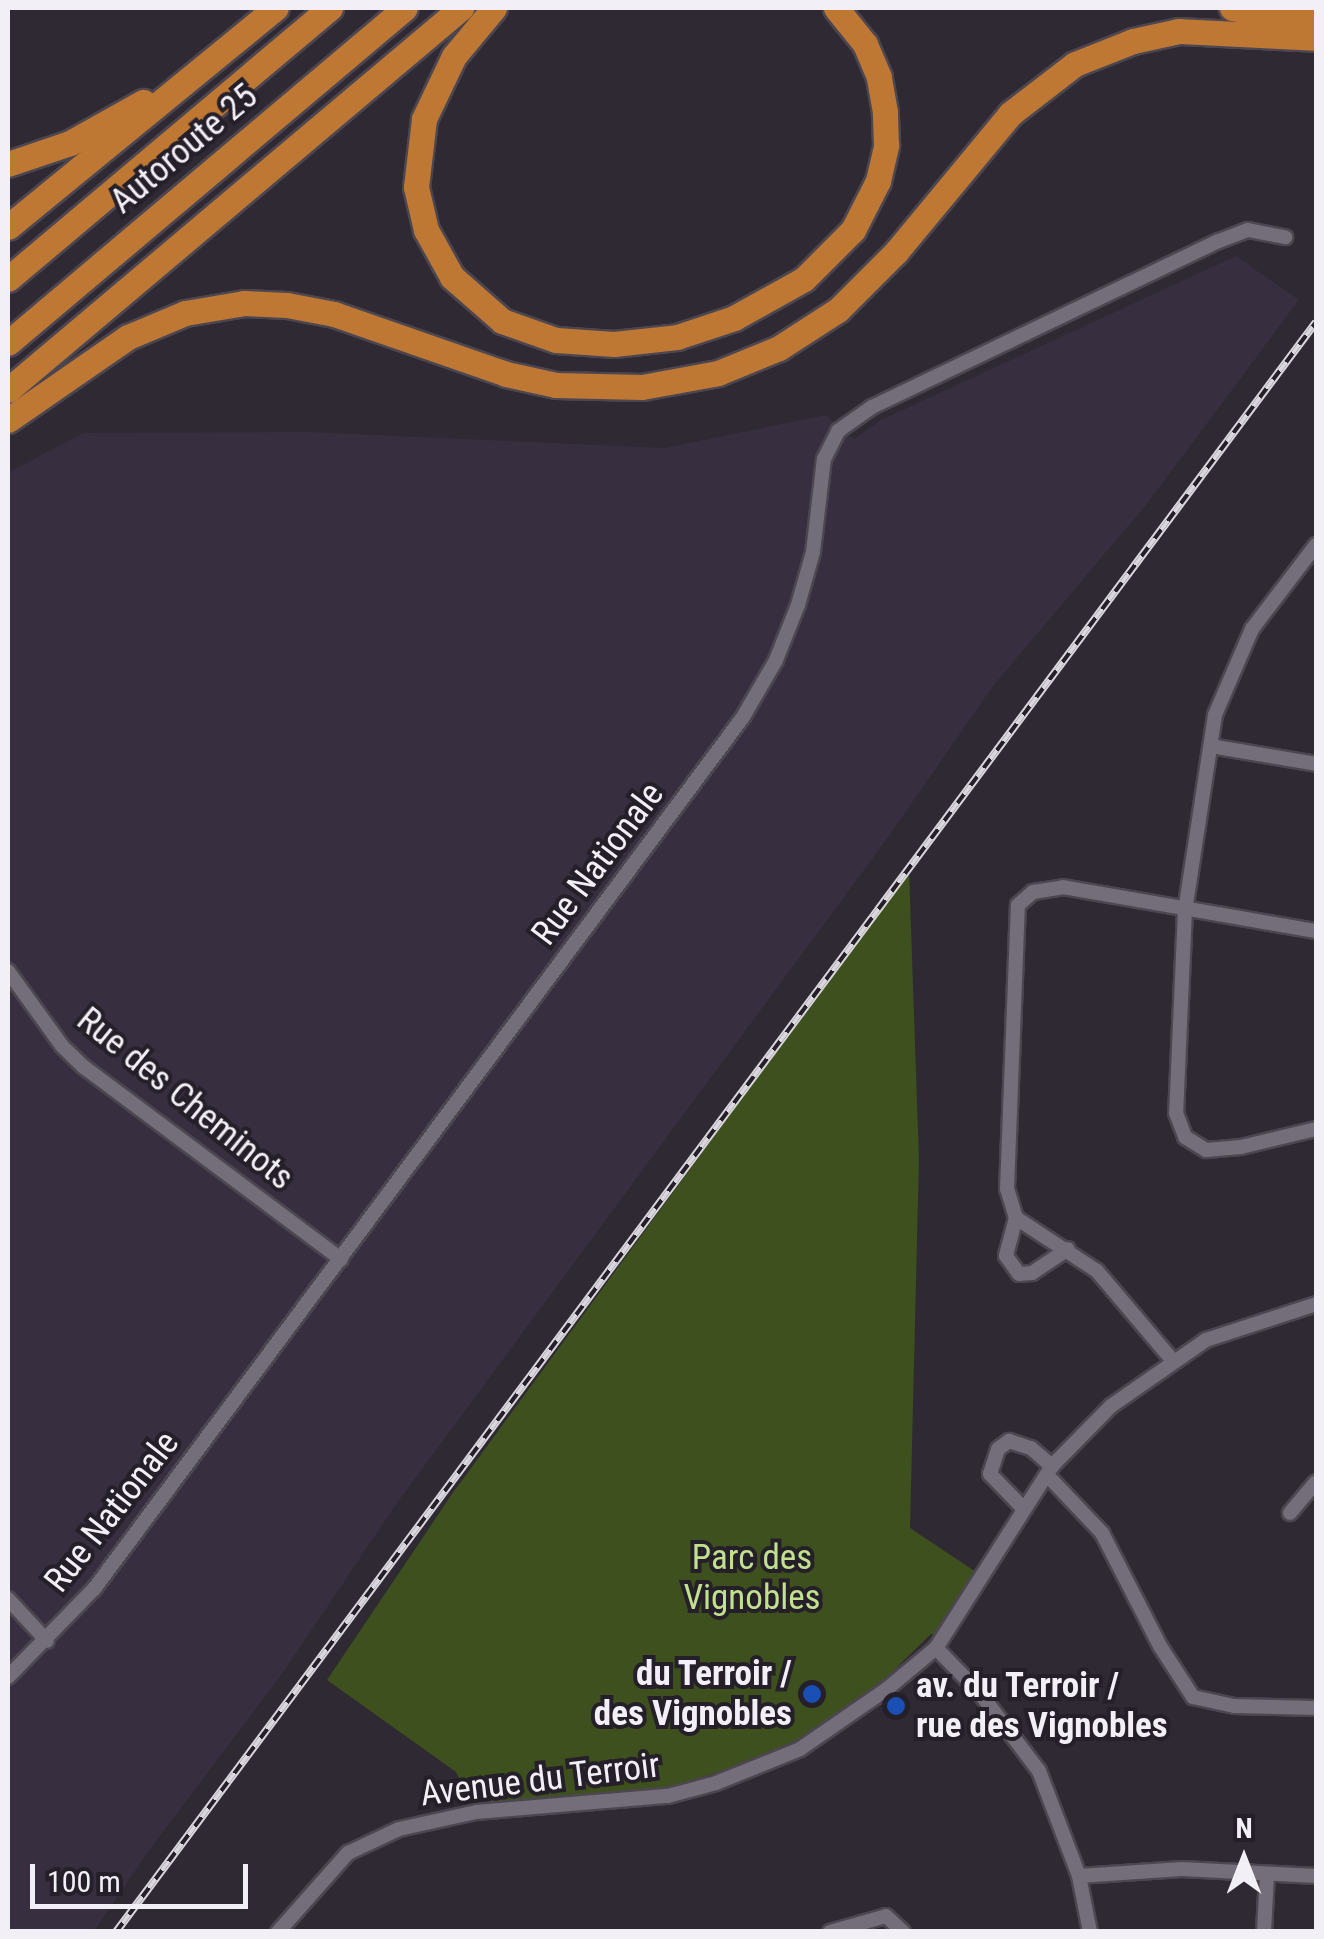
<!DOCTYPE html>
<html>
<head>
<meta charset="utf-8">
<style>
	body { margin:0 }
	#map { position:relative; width:1324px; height:1939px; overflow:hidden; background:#2e2933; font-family:"Roboto Condensed",sans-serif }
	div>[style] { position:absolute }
	.built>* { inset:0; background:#372e3f }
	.green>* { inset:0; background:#3e501d }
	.roads { filter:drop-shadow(2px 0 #4c4650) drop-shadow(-2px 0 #4c4650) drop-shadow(0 2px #4c4650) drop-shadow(0 -2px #4c4650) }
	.street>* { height:14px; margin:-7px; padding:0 7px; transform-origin:7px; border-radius:7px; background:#746d7a }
	.highway>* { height:25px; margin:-12.5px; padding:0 12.5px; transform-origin:12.5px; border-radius:12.5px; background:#bf7834 }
	.rail>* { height:8px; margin-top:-4px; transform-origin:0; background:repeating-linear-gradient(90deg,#251f29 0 11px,#dad6dd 0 22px); box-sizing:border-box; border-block:2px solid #dad6dd }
	.dots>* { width:28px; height:28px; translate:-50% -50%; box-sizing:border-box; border:5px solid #251f29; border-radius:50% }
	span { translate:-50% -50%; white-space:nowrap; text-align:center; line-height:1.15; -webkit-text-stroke:8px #251f29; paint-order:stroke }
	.street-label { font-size:35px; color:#f3eff6 }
	.park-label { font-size:35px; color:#c1e18f }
	.poi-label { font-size:35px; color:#f3eff6; font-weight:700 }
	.right { translate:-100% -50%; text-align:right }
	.left { translate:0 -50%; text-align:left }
	.frame { position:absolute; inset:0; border:10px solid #f3eff6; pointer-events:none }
	.north { position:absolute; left:1194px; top:1809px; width:100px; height:100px; -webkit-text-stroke:8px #251f29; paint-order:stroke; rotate:0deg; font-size:28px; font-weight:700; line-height:40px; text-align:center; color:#f3eff6 }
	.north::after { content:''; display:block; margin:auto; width:35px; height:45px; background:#f3eff6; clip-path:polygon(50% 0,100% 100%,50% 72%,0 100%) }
	.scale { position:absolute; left:30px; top:1864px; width:218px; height:45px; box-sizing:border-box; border:5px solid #f3eff6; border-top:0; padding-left:12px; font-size:30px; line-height:35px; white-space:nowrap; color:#f3eff6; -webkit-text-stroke:8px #251f29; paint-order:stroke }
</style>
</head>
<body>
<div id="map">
	<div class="built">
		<div style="clip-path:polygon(1236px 256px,1299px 300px,1146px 505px,993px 686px,889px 836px,397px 1503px,282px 1674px,150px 1849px,94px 1931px,8px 1932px,8px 473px,83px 433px,308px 432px,665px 448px,826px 415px,854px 439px,881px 420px)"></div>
	</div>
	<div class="green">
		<div style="clip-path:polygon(909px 870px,919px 1159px,910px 1528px,976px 1572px,941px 1637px,931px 1634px,840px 1723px,757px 1759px,664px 1790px,476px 1812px,456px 1772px,327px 1680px,452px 1494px)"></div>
	</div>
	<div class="roads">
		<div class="street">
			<div style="left:1316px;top:545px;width:106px;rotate:127.3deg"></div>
			<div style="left:1252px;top:629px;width:94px;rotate:113.3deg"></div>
			<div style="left:1215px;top:715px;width:197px;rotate:98.7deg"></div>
			<div style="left:1185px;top:910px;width:203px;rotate:92.5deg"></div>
			<div style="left:1176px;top:1113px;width:26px;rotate:69deg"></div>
			<div style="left:1185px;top:1137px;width:25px;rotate:32deg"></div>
			<div style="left:1206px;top:1150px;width:35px;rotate:-5deg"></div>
			<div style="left:1241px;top:1147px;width:77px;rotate:-13.5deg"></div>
			<div style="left:1211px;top:746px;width:107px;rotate:9.7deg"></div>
			<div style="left:8px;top:971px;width:92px;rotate:54.2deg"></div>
			<div style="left:62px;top:1046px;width:30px;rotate:44deg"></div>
			<div style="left:84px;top:1067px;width:321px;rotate:36.8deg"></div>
			<div style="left:1016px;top:1218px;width:39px;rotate:105deg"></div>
			<div style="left:1006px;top:1256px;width:22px;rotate:54deg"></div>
			<div style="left:1019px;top:1274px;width:13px;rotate:-4deg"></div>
			<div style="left:1032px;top:1273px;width:43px;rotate:-33.7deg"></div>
			<div style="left:1173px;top:1361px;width:118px;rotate:-130.2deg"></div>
			<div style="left:1097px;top:1271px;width:97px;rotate:-146.8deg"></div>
			<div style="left:1016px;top:1218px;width:30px;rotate:-107deg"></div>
			<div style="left:1007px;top:1189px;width:284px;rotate:-87.8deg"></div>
			<div style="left:1018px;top:905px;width:20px;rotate:-41deg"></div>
			<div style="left:1033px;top:892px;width:30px;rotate:-9deg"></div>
			<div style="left:1063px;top:887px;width:257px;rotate:9.9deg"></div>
			<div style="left:1048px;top:1476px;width:79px;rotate:46.5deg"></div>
			<div style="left:1102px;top:1533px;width:127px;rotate:62.8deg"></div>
			<div style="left:1160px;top:1646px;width:61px;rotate:57.1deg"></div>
			<div style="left:1193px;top:1697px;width:42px;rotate:12.4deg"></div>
			<div style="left:1234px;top:1706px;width:82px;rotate:1.4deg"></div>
			<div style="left:1024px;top:1509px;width:49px;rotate:-134.2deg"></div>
			<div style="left:990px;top:1474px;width:26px;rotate:-72deg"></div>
			<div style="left:998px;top:1449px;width:14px;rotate:-36deg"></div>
			<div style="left:1009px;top:1441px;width:23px;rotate:18deg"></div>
			<div style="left:1031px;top:1448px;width:28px;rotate:41deg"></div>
			<div style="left:1290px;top:1513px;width:40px;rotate:-50deg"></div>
			<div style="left:8px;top:1599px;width:57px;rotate:47.1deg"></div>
			<div style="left:936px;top:1648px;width:62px;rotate:45.7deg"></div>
			<div style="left:979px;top:1692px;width:99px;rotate:52.8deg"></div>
			<div style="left:1039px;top:1771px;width:112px;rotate:69.1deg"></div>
			<div style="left:1079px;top:1876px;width:57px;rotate:78.9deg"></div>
			<div style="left:8px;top:1677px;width:123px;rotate:-45.7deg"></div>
			<div style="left:94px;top:1589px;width:1087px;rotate:-53.34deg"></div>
			<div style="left:743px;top:717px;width:66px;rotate:-59.9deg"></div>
			<div style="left:776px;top:660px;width:59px;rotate:-68.2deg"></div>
			<div style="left:798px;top:605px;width:55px;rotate:-74.2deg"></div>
			<div style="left:813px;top:552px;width:94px;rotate:-83.3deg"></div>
			<div style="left:824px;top:459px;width:31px;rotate:-63deg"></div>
			<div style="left:838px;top:431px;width:42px;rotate:-35.2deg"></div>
			<div style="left:872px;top:407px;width:385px;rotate:-25.6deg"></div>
			<div style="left:1219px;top:241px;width:31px;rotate:-21deg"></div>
			<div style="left:1248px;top:230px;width:38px;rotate:11deg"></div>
			<div style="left:1079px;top:1876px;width:103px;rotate:-3.9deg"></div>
			<div style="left:1182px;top:1869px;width:134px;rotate:3deg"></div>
			<div style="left:278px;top:1932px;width:106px;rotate:-48.5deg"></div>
			<div style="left:348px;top:1853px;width:56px;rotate:-25.2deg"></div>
			<div style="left:399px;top:1829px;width:79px;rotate:-12.4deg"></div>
			<div style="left:476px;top:1812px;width:193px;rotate:-4.8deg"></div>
			<div style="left:668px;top:1796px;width:50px;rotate:-15.2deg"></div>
			<div style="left:716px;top:1783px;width:91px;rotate:-22deg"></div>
			<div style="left:800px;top:1749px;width:106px;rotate:-34.6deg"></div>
			<div style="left:887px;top:1689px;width:64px;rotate:-39.9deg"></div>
			<div style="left:936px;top:1648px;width:216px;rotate:-57.5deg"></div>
			<div style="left:1052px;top:1466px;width:84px;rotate:-45.5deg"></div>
			<div style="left:1111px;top:1406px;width:116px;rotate:-34.8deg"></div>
			<div style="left:1206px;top:1340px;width:116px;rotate:-18.1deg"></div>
			<div style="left:830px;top:1932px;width:58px;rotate:-15.9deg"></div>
			<div style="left:886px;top:1916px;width:23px;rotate:43deg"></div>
			<div style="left:1264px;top:1932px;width:58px;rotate:-87deg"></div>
		</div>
		<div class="highway">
			<div style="left:494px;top:8px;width:62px;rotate:129.8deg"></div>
			<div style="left:454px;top:56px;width:70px;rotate:115.5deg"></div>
			<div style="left:424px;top:119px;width:68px;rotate:96.7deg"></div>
			<div style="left:416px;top:187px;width:44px;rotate:76.9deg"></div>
			<div style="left:426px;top:230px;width:54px;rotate:61deg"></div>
			<div style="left:452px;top:277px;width:67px;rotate:41.3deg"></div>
			<div style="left:502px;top:321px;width:57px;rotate:19.4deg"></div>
			<div style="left:556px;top:340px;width:58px;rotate:3.9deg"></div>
			<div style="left:614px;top:344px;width:63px;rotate:-6.3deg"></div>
			<div style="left:677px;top:337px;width:60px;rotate:-18.4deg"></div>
			<div style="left:734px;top:318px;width:80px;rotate:-29.1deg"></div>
			<div style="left:804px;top:279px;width:69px;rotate:-45deg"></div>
			<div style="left:853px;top:230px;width:55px;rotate:-63deg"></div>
			<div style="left:878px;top:181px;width:37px;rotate:-77deg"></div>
			<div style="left:886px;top:145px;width:33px;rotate:-92deg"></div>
			<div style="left:885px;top:112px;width:36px;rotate:-100deg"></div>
			<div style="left:879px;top:77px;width:36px;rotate:-113deg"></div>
			<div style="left:865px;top:44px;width:46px;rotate:-128.9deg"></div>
			<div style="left:1232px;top:8px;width:85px;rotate:9.5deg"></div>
			<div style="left:8px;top:164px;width:65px;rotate:-18.7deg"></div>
			<div style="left:70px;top:143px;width:84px;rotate:-29.3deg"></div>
			<div style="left:8px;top:227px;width:346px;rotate:-39.3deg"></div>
			<div style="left:8px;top:279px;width:421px;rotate:-40.1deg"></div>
			<div style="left:8px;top:343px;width:519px;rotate:-40.16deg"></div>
			<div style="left:8px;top:390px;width:593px;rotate:-40.14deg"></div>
			<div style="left:8px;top:420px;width:146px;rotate:-34.7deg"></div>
			<div style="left:128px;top:337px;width:62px;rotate:-22.8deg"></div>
			<div style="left:185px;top:313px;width:60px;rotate:-9.6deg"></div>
			<div style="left:244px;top:303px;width:43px;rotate:2.7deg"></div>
			<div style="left:287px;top:305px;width:48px;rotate:10.8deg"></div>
			<div style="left:334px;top:314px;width:182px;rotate:19.2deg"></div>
			<div style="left:506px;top:374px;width:51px;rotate:12.4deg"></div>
			<div style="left:556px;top:385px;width:86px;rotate:1.3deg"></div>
			<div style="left:642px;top:387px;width:77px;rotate:-10.4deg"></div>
			<div style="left:718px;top:373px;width:66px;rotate:-22.3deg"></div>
			<div style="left:779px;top:348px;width:70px;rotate:-32.8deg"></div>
			<div style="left:838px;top:310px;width:82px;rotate:-45deg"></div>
			<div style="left:896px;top:252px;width:179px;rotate:-50.4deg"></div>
			<div style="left:1010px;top:114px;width:82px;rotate:-37.6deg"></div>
			<div style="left:1075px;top:64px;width:62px;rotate:-21.6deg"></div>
			<div style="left:1133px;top:41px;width:47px;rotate:-12.3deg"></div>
			<div style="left:1179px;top:31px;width:137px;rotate:2.9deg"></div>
		</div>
	</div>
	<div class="rail">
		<div style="left:116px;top:1932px;width:2008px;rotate:-53.3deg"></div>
	</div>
	<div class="dots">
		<div style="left:812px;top:1694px;background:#1a4fb4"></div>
		<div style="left:896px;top:1706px;background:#1a4fb4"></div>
	</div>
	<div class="street-label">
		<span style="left:184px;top:149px;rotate:-40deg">Autoroute 25</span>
		<span style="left:598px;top:864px;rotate:-53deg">Rue Nationale</span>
		<span style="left:185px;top:1099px;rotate:39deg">Rue des Cheminots</span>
		<span style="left:112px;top:1512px;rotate:-52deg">Rue Nationale</span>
		<span style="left:540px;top:1780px;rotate:-7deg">Avenue du Terroir</span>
	</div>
	<div class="park-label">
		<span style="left:752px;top:1578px">Parc des<br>Vignobles</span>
	</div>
	<div class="poi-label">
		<span class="right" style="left:792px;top:1694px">du Terroir /<br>des Vignobles</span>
		<span class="left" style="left:916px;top:1706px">av. du Terroir /<br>rue des Vignobles</span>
	</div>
	<div class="frame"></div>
	<div class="north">N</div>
	<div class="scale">100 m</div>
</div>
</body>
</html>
